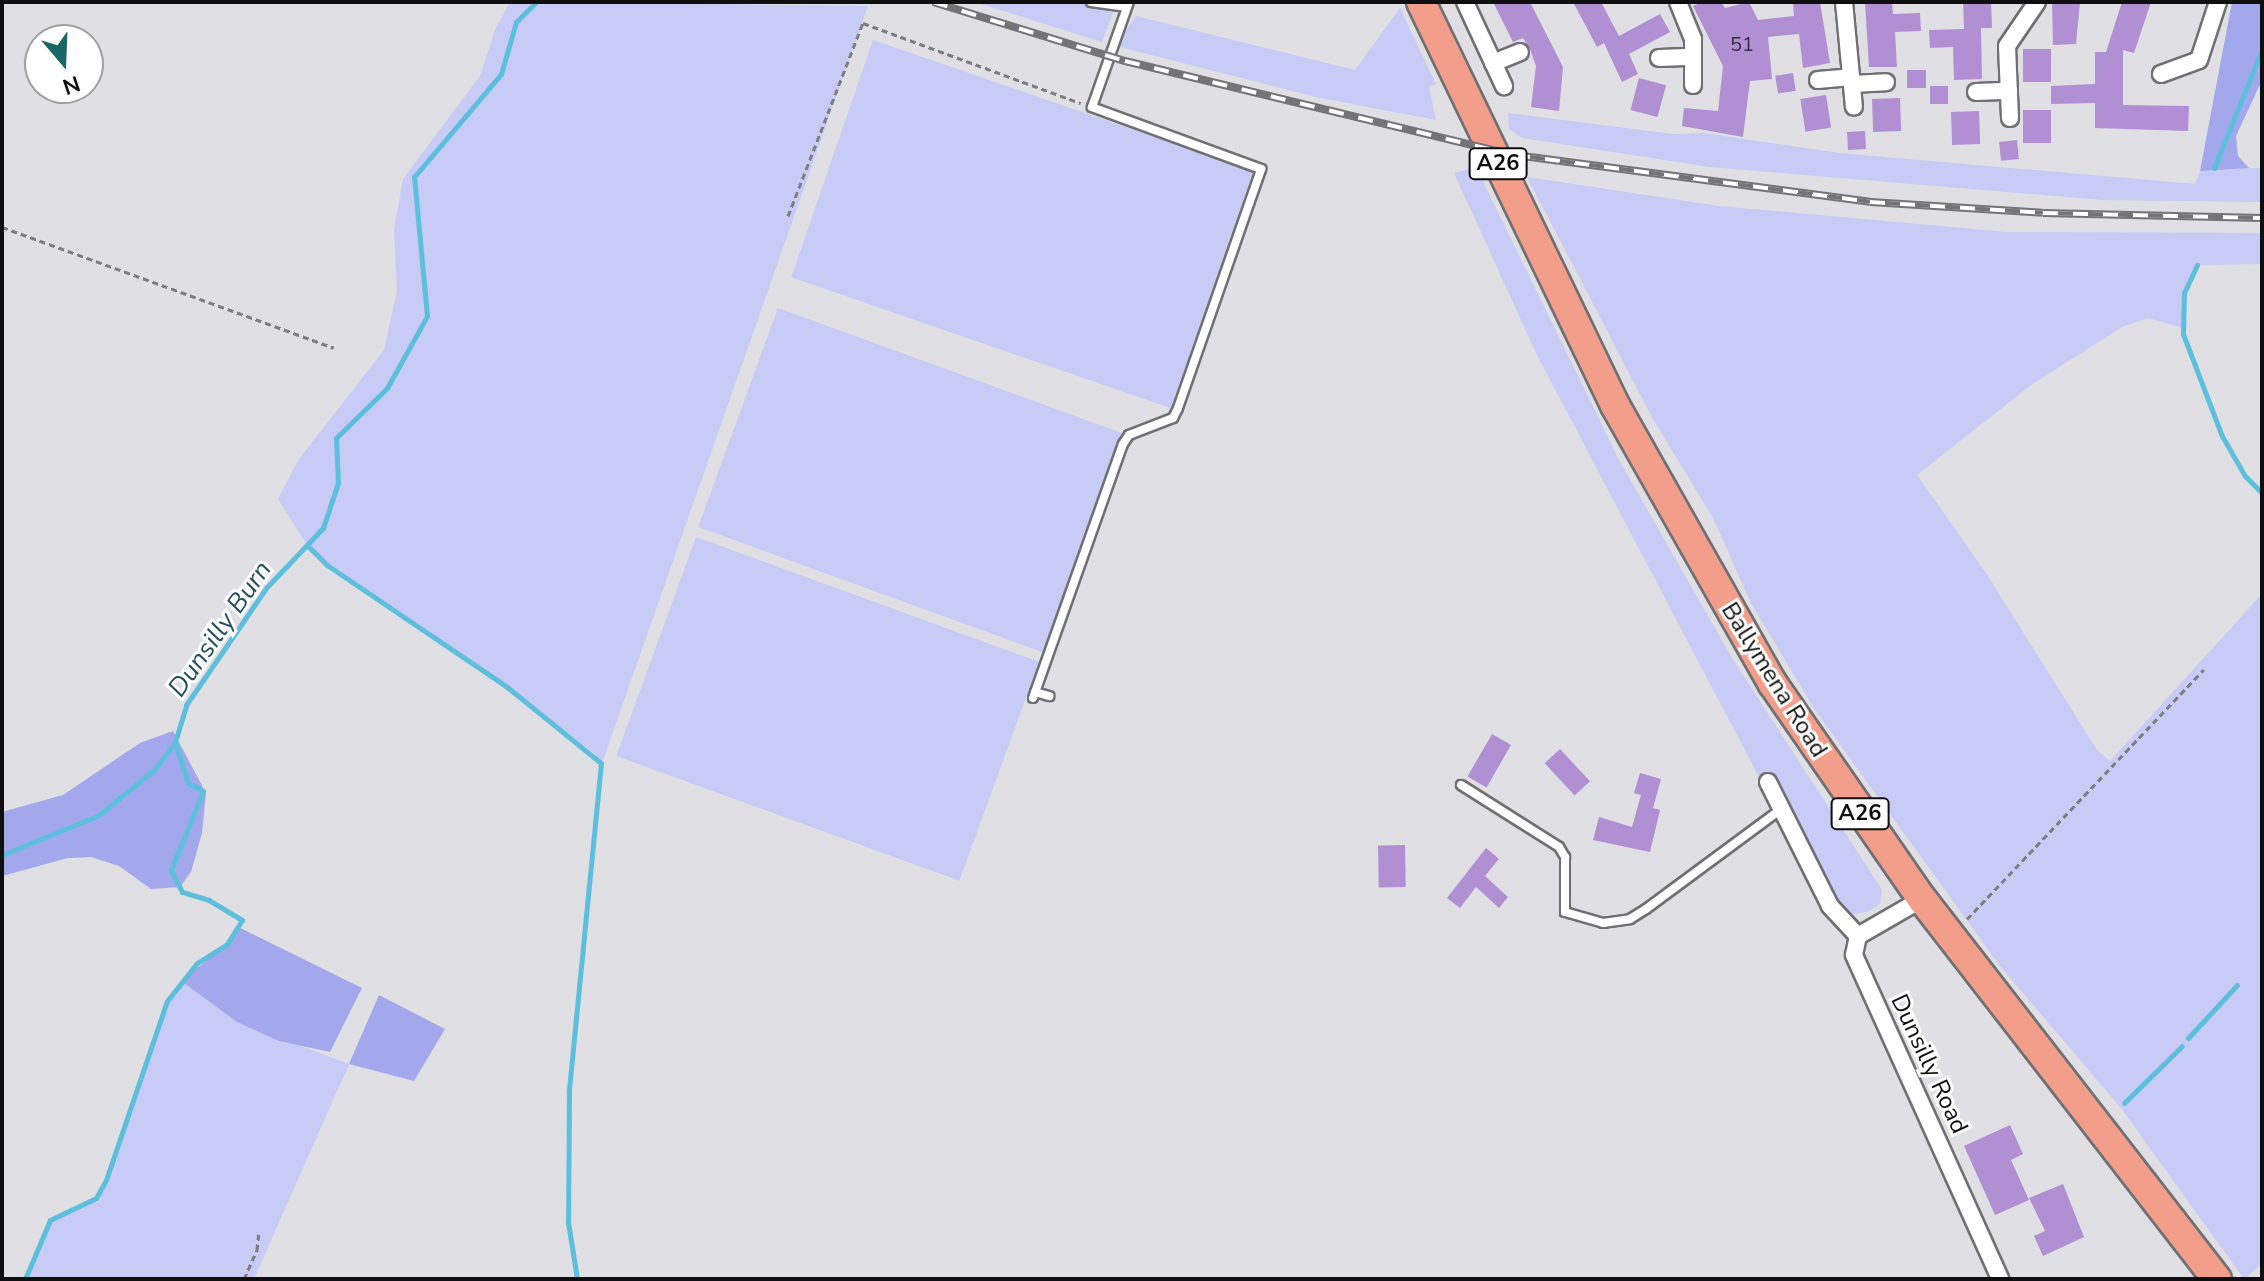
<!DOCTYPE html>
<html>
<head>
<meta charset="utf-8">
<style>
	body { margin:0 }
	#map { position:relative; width:2264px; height:1281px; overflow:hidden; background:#dfdfe4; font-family:"Nunito Sans",sans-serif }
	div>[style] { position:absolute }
	.green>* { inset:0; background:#c7cbf5; transform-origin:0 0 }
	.forest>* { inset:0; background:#a3a8ed }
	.stream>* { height:5px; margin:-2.5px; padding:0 2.5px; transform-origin:2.5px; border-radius:2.5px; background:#5dbfdc }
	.building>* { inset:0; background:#b090d3; transform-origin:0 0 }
	.path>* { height:3px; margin-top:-1.5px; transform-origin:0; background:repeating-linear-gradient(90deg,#7d7d80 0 6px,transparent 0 10px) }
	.roads { filter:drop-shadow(2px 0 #6f7074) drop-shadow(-2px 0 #6f7074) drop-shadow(0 2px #6f7074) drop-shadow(0 -2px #6f7074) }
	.lane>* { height:8px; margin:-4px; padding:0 4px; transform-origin:4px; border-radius:4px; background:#fff }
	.street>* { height:16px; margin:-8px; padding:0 8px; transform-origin:8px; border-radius:8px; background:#fff }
	.highway>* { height:28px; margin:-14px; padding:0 14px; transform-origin:14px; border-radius:14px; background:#f29e8a }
	.rail>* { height:8px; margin-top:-4px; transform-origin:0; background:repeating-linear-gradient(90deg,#fff 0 15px,#747477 0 30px); box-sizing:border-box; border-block:2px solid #747477 }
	span { translate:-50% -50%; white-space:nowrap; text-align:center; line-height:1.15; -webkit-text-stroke:6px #fff; paint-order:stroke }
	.number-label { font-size:20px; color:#372f41 }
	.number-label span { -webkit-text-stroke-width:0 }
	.shield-label span { padding:2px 6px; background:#fff; border:2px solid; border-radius:6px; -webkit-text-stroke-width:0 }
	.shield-label { font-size:22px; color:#0f0f10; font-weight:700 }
	.street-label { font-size:24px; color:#0f0f10 }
	.water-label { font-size:26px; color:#244f5c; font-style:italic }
	.frame { position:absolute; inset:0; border:4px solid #0f0f10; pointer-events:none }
	.north { position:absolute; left:24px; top:24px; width:80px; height:80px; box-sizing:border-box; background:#fff; border:2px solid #9f9f9f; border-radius:50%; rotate:161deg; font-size:22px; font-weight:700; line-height:32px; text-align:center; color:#0f0f10 }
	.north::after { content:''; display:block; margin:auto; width:28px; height:36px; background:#196765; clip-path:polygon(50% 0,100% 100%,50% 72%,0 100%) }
</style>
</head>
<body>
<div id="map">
	<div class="green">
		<div style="clip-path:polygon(510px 2px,868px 6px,601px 766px,595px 754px,507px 687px,327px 565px,307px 545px,278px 499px,299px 459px,384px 350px,397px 291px,394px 230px,403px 179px,480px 76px,495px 30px)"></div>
		<div style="clip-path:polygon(975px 2px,1117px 2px,1102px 42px)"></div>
		<div style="clip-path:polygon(1400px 8px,1436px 84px,1429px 87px,1436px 120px,1316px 97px,1116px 46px,1136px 16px,1355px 70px)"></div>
		<div style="left:873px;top:40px;width:402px;height:251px;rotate:19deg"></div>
		<div style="clip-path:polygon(1508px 113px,1672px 134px,1703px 133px,1839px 153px,2195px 184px,2200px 171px,2214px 168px,2262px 168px,2262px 202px,2103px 200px,1710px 167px,1522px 138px,1509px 129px)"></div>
		<div style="clip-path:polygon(1476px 167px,1619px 460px,1732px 658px,1882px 890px,1880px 904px,1867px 912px,1852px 914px,1840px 902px,1771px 776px,1758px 775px,1537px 355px,1454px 173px)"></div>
		<div style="clip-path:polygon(1527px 177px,1719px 206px,2006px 232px,2262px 233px,2262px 264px,2197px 265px,2184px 293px,2182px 328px,2148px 318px,2122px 327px,2031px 385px,1917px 475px,1986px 573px,2097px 750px,2110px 761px,2262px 594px,2262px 1264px,2244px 1279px,2121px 1108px,2000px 966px,1815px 710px,1751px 603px,1713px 518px,1653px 419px)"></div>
		<div style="left:778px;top:308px;width:367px;height:233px;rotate:20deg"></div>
		<div style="left:696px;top:537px;width:365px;height:233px;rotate:20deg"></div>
		<div style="clip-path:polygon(181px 981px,237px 1022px,349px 1064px,254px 1279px,25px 1279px,50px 1220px,95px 1198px,106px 1180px,167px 1001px)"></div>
	</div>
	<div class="forest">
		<div style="clip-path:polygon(2232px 2px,2262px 2px,2262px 80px,2236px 136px,2238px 156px,2249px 168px,2200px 171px)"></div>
		<div style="clip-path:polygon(173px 731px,206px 793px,202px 833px,191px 872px,180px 887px,151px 889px,119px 866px,91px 857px,68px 858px,2px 876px,2px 812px,63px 795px,140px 743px)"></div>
		<div style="clip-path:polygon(238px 927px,362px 988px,330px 1052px,279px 1041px,237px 1022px,181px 981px,227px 944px)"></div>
		<div style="clip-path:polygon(379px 995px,445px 1029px,414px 1081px,349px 1064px)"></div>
	</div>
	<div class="stream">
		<div style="left:2214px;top:168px;width:128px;rotate:-68deg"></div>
		<div style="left:2197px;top:265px;width:31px;rotate:115deg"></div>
		<div style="left:2184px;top:293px;width:41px;rotate:91.4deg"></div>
		<div style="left:2183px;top:334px;width:109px;rotate:69.1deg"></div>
		<div style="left:2222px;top:436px;width:46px;rotate:60.1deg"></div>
		<div style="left:2245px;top:476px;width:24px;rotate:45deg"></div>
		<div style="left:307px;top:545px;width:28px;rotate:45deg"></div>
		<div style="left:327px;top:565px;width:217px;rotate:34.1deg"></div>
		<div style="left:507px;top:687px;width:121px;rotate:39deg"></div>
		<div style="left:601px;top:763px;width:331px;rotate:95.6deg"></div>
		<div style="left:569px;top:1092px;width:130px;rotate:90.4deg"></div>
		<div style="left:568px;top:1222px;width:58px;rotate:81deg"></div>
		<div style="left:2px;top:855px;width:105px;rotate:-22.4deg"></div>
		<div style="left:99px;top:815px;width:72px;rotate:-39.4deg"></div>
		<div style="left:155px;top:769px;width:34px;rotate:-53deg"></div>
		<div style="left:2188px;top:1038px;width:72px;rotate:-47.2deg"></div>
		<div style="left:2124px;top:1103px;width:81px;rotate:-44.5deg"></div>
		<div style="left:25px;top:1279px;width:64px;rotate:-67deg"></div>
		<div style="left:50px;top:1220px;width:51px;rotate:-25.6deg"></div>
		<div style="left:96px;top:1198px;width:21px;rotate:-61deg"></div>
		<div style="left:106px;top:1180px;width:189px;rotate:-71.2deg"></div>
		<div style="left:167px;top:1001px;width:48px;rotate:-51.7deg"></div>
		<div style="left:197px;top:963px;width:36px;rotate:-32deg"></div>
		<div style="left:227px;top:944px;width:28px;rotate:-58deg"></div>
		<div style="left:242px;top:920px;width:39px;rotate:-149deg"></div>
		<div style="left:209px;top:900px;width:28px;rotate:-163deg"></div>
		<div style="left:182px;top:892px;width:25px;rotate:-117deg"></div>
		<div style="left:171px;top:870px;width:85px;rotate:-67.9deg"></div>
		<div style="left:203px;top:791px;width:17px;rotate:-152deg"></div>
		<div style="left:188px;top:783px;width:43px;rotate:-107.6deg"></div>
		<div style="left:175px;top:742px;width:39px;rotate:-73deg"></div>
		<div style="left:186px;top:705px;width:142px;rotate:-55.6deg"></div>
		<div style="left:266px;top:588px;width:83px;rotate:-46.5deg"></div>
		<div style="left:323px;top:528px;width:47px;rotate:-71.6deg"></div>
		<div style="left:338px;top:483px;width:45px;rotate:-92.5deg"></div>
		<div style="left:336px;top:438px;width:71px;rotate:-44.4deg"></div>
		<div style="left:387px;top:388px;width:82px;rotate:-60.9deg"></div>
		<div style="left:427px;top:316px;width:140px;rotate:-95.3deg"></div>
		<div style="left:414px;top:177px;width:135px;rotate:-49.8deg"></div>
		<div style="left:501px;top:74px;width:54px;rotate:-73.9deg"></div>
		<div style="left:516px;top:22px;width:28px;rotate:-45deg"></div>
	</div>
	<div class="building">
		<div style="clip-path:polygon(1493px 2px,1530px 2px,1563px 67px,1559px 111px,1531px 107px,1536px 66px,1530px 49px,1523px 38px,1513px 42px)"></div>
		<div style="clip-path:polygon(1573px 2px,1601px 2px,1619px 36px,1660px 14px,1670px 32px,1629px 54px,1638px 74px,1622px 82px,1604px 43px,1597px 47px)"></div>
		<div style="clip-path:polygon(1702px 2px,1721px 2px,1725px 8px,1749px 2px,1758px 20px,1794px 16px,1793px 2px,1820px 2px,1830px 63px,1803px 68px,1799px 34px,1768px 37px,1772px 79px,1750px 81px,1743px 137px,1682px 126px,1684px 108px,1718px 111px,1723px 66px,1693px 6px)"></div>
		<div style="clip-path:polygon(1865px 2px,1892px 2px,1893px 14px,1920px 13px,1921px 31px,1895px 32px,1897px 67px,1869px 67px)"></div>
		<div style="clip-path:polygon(1963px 2px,1991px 2px,1992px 28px,1981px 28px,1982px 79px,1954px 80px,1953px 47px,1930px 48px,1929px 30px,1964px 29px)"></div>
		<div style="clip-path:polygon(2052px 2px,2080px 2px,2076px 44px,2053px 45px)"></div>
		<div style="clip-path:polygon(2122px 2px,2151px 2px,2134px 53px,2123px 50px,2123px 105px,2189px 106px,2188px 131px,2095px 128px,2095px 103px,2051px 104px,2051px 86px,2095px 84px,2095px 52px,2106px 52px)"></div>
		<div style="left:2023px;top:49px;width:28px;height:33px"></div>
		<div style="left:1926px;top:70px;width:18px;height:19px;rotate:90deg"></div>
		<div style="left:1793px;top:73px;width:18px;height:18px;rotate:81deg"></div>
		<div style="left:1639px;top:78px;width:28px;height:33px;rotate:15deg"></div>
		<div style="left:1930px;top:86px;width:18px;height:18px"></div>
		<div style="left:1826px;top:95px;width:33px;height:26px;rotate:81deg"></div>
		<div style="left:1900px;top:98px;width:33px;height:28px;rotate:88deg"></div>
		<div style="left:2023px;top:110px;width:28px;height:33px"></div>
		<div style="left:1979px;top:111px;width:33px;height:28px;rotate:88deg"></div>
		<div style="left:1865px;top:131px;width:18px;height:18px;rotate:87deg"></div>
		<div style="left:2017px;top:140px;width:19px;height:18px;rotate:84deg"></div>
		<div style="left:1492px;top:734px;width:22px;height:49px;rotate:30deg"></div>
		<div style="left:1560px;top:749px;width:44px;height:21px;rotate:47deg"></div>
		<div style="clip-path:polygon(1640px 773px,1661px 779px,1653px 808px,1660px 810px,1650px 852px,1593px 840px,1599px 817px,1632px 827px,1641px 795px,1634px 793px)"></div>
		<div style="left:1405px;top:845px;width:42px;height:27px;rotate:89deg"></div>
		<div style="clip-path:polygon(1486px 848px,1499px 859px,1485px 876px,1508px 897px,1499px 908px,1476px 887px,1460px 908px,1447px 898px)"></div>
		<div style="clip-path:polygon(2010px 1125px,2023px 1154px,2011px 1160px,2029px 1200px,1995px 1215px,1964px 1146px)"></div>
		<div style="clip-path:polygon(2063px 1184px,2084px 1237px,2043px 1256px,2034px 1236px,2045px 1231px,2029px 1198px)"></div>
	</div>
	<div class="path">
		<div style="left:788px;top:216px;width:207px;rotate:-68.8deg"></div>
		<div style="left:863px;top:23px;width:232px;rotate:20.2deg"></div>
		<div style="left:2px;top:227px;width:353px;rotate:20deg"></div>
		<div style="left:1967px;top:919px;width:344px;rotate:-46.5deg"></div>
		<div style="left:244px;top:1279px;width:32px;rotate:-66deg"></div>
		<div style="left:257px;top:1250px;width:18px;rotate:-84deg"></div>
	</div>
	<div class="roads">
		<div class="lane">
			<div style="left:1091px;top:2px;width:34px;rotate:8deg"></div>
			<div style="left:1035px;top:692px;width:15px;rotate:16deg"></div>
			<div style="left:1033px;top:698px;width:269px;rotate:-70.5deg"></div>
			<div style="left:1123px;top:444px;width:11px;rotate:-56deg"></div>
			<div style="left:1129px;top:435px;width:47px;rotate:-21.1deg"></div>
			<div style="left:1173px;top:418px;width:11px;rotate:-63deg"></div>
			<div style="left:1178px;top:408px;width:253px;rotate:-70.8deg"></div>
			<div style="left:1261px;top:169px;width:180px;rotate:-159.9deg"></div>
			<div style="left:1092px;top:107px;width:111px;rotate:-70.6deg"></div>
			<div style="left:1461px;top:785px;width:116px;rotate:32.3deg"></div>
			<div style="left:1559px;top:847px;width:12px;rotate:59deg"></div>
			<div style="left:1565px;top:857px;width:55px;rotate:90deg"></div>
			<div style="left:1565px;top:912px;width:40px;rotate:16deg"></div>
			<div style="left:1603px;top:923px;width:27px;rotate:-8deg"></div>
			<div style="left:1630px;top:919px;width:19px;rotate:-32deg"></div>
			<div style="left:1646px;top:909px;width:167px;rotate:-36.5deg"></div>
		</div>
		<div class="street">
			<div style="left:1465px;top:2px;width:93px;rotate:65.1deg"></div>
			<div style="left:1678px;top:2px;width:40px;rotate:68deg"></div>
			<div style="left:1693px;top:39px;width:46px;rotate:90deg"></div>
			<div style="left:1844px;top:2px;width:105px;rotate:84.6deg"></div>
			<div style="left:1659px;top:58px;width:34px;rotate:-2deg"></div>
			<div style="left:1493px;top:63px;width:29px;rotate:-22deg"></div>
			<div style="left:2161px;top:74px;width:40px;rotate:-20.2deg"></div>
			<div style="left:2199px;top:60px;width:61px;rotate:-71.9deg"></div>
			<div style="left:1818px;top:80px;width:33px;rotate:-5deg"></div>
			<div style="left:1852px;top:84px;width:34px;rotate:-3deg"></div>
			<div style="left:1976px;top:92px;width:33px;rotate:-2deg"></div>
			<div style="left:2010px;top:118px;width:72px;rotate:-92.4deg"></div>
			<div style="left:2007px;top:46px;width:53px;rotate:-55.7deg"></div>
			<div style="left:1768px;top:782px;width:139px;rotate:63.4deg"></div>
			<div style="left:1830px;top:906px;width:41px;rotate:47deg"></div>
			<div style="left:1922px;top:899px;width:74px;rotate:150deg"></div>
			<div style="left:1858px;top:936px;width:19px;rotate:102deg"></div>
			<div style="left:1854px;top:955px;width:355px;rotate:65.7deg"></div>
		</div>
		<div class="highway">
			<div style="left:1421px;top:2px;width:449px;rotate:64.3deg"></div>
			<div style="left:1616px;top:407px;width:318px;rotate:60.5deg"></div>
			<div style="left:1773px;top:684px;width:262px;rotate:55.3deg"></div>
			<div style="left:1922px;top:899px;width:481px;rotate:52.2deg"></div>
		</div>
	</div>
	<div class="rail">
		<div style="left:933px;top:2px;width:201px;rotate:17.1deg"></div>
		<div style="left:1125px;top:61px;width:401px;rotate:13.6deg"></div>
		<div style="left:1515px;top:155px;width:358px;rotate:7.5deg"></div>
		<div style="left:1870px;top:202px;width:173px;rotate:3.6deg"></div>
		<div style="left:2043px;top:213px;width:219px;rotate:1.3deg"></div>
	</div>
	<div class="number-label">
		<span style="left:1742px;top:44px">51</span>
	</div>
	<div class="shield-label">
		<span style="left:1498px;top:164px">A26</span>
		<span style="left:1860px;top:814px">A26</span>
	</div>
	<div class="street-label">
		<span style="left:1774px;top:680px;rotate:58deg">Ballymena Road</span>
		<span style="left:1929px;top:1064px;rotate:65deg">Dunsilly Road</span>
	</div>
	<div class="water-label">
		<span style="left:220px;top:629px;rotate:-55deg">Dunsilly Burn</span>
	</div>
	<div class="frame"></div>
	<div class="north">N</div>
</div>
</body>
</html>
